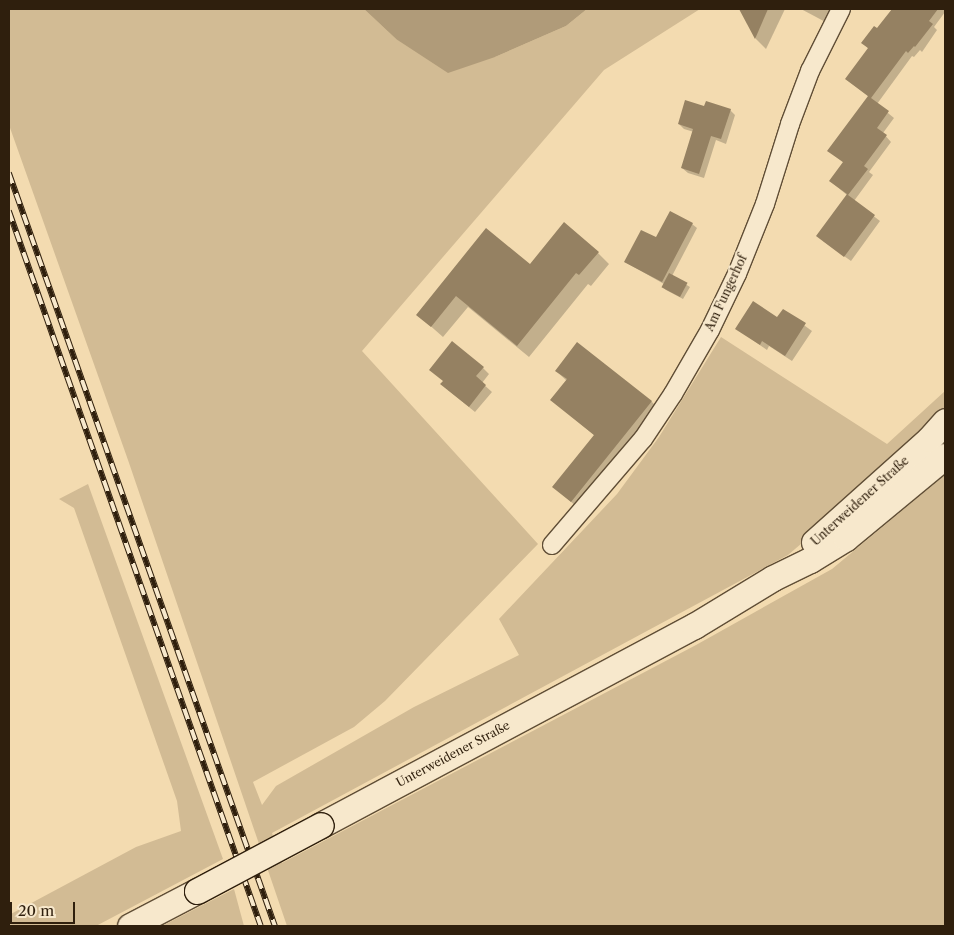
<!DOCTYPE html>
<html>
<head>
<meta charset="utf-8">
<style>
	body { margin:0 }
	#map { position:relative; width:954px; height:935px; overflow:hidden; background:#f3dbb0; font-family:"Libre Caslon Text",serif }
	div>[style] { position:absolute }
	.green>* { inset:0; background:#d2bb94 }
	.water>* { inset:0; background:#b09b79 }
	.shadow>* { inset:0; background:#0003 }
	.building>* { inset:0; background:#958162; transform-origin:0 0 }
	.roads { filter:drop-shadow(1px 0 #604e36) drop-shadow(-1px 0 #604e36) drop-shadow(0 1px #604e36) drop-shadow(0 -1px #604e36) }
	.street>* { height:18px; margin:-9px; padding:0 9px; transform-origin:9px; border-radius:9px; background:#f7e8cc }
	.secondary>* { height:25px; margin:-12.5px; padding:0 12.5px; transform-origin:12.5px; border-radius:12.5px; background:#f7e8cc }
	.rail>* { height:5.5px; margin-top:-2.75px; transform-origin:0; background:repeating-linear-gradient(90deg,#f7e8cc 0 11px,#2f1f0d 0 22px); box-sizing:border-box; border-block:1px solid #2f1f0d }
	.bridges { filter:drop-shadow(1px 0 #2f1f0d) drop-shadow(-1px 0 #2f1f0d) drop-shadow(0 1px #2f1f0d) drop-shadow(0 -1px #2f1f0d) }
	.secondary-bridge>* { height:25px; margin:-12.5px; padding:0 12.5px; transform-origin:12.5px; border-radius:12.5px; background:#f7e8cc }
	span { translate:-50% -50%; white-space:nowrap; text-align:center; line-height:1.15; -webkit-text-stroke:4px #f7e8cc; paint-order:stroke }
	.street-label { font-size:12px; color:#2f1f0d }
	.frame { position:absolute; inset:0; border:10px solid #2f1f0d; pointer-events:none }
	.scale { position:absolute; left:10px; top:902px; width:65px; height:22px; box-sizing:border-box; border:2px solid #2f1f0d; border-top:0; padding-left:6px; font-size:15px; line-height:18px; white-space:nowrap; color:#2f1f0d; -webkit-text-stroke:4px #f7e8cc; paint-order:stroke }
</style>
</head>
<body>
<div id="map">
	<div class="green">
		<div style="clip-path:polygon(9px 9px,364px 9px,396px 39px,495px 57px,566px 26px,587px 9px,700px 9px,604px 70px,362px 351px,538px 544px,385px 701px,354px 727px,253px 782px,262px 805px,276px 786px,414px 707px,519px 655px,499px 619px,617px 494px,659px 437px,721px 337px,887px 444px,945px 391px,945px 413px,891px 467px,788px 555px,272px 833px,282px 863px,696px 645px,832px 569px,945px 475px,945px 926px,287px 926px,128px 460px,9px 125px)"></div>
		<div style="clip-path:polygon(88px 484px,223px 859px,96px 926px,9px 926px,9px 915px,136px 847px,181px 831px,177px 801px,74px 508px,59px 499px)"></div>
		<div style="clip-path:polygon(234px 889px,244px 926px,162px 926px)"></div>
	</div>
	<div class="water">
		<div style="clip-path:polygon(364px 9px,587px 9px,566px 26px,495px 57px,448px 73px,396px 39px)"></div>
	</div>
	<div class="shadow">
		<div style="clip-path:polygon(741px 9px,785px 9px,766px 49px,756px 39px)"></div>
		<div style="clip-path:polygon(801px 9px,843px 9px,833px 26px)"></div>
		<div style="clip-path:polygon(894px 9px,945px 9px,945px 12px,934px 27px,937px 30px,922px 52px,920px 50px,914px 57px,912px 56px,877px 104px,894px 118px,883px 133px,891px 142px,869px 172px,873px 175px,854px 201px,880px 221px,851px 261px,823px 241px,847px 195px,830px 181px,844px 163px,835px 156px,869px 97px,846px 79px,869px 49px,863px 43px,877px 30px)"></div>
		<div style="clip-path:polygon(705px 108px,730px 110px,735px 115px,726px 144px,716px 140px,704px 178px,688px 173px,682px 168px,694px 132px,684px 129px,679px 124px)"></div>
		<div style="clip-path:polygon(692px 224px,697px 228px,672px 276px,690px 287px,683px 299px,666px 290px,663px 287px,664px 284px,625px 262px,657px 239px)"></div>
		<div style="clip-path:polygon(487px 230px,530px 265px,598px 253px,609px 264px,591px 286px,588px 284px,529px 357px,468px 307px,443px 337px,418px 315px)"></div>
		<div style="clip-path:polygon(783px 310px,812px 331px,792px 361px,769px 346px,767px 350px,737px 329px,778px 319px)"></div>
		<div style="clip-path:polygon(577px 344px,652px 402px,665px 416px,585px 514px,554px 487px,595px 436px,552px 400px,567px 381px,556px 371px)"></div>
		<div style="clip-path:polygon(483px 368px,489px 374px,482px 383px,492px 392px,475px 412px,448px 390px)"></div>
	</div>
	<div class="building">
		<div style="clip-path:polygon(739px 9px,768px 9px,755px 39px)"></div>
		<div style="clip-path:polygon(892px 9px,938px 9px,929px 21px,933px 24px,915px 47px,914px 46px,908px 53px,906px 51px,871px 98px,889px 111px,877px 128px,887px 135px,864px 166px,868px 169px,848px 195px,875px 215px,844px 257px,816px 236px,847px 194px,829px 181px,843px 162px,827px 151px,868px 96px,845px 79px,868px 48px,861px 43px,874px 26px,877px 28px)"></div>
		<div style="clip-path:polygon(685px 100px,704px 106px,706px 101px,731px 109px,721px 139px,711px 136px,699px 174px,681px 168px,693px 129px,678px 124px)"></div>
		<div style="clip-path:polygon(670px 211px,693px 223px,662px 282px,624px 262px,641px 230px,656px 237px)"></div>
		<div style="clip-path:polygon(564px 222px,599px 252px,579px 275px,576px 273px,517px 346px,456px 296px,431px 327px,416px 315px,486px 228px,530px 264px)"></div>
		<div style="left:669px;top:273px;width:21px;height:16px;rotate:28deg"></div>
		<div style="clip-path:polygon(753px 301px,777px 317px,783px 309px,806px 323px,785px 356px,762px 341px,760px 345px,735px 329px)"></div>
		<div style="clip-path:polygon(452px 341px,484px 367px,476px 376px,486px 385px,469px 407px,440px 384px,443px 381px,429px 370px)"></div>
		<div style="clip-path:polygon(577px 342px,652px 401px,571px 502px,552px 487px,594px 435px,550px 400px,567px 379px,555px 371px)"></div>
	</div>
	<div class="roads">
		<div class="street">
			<div style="left:552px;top:545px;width:140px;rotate:-49.4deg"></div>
			<div style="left:643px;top:439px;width:54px;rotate:-56.3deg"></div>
			<div style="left:673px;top:394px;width:74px;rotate:-60deg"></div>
			<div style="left:710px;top:330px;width:62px;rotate:-64.3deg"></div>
			<div style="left:737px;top:274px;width:75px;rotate:-68.2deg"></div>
			<div style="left:765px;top:204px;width:84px;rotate:-72.6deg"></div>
			<div style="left:790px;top:124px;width:57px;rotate:-69.3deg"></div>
			<div style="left:810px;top:71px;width:69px;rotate:-63.4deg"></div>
		</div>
		<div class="secondary">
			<div style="left:814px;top:542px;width:154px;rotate:-41.8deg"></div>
			<div style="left:929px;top:439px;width:24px;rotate:-48deg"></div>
			<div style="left:321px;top:825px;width:423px;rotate:-28.1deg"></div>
			<div style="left:694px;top:626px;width:92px;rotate:-31.3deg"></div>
			<div style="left:773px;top:578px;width:41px;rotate:-25.9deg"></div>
			<div style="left:810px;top:560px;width:42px;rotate:-31.4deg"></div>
			<div style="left:846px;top:538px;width:129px;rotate:-39.6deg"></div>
			<div style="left:130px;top:926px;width:76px;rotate:-27.6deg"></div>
		</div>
	</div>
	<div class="rail">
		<div style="left:9px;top:173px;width:799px;rotate:70.54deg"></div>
		<div style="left:9px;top:211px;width:758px;rotate:70.59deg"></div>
	</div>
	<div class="bridges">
		<div class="secondary-bridge">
			<div style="left:197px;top:891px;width:140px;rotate:-28deg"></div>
		</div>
	</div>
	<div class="street-label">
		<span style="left:726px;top:293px;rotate:-65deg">Am Fungerhof</span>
		<span style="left:860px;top:501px;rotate:-42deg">Unterweidener Straße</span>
		<span style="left:453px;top:754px;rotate:-28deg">Unterweidener Straße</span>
	</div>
	<div class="frame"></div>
	<div class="scale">20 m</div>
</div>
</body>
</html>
